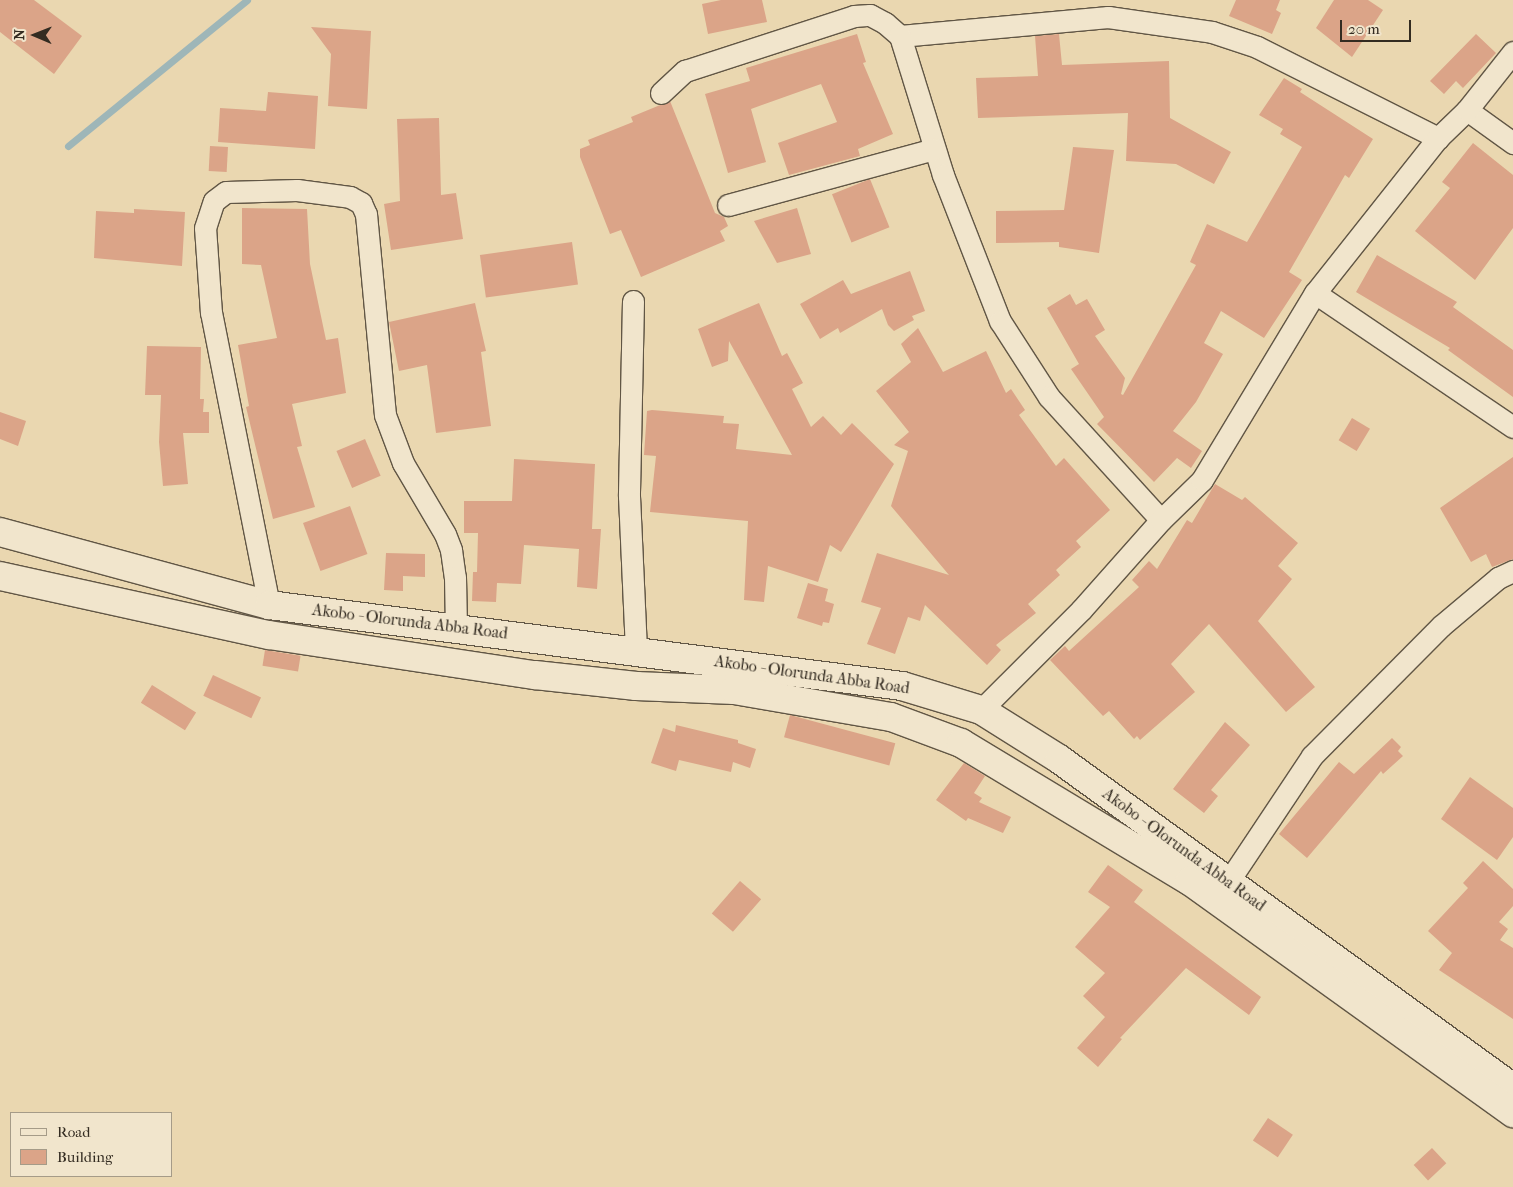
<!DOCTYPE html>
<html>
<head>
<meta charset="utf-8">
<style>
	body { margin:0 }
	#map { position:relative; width:1513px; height:1187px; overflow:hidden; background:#ead7b0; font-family:"IM FELL French Canon",serif }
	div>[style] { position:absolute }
	.stream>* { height:7px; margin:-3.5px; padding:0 3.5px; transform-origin:3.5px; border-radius:3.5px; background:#9eb6b8 }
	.building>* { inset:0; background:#dba488; transform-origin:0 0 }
	.roads { filter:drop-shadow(1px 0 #615645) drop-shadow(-1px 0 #615645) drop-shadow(0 1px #615645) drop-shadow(0 -1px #615645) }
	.street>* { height:21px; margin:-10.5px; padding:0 10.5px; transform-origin:10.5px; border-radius:10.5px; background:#f1e5cc }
	.secondary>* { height:28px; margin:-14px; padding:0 14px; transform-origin:14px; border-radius:14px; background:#f1e5cc }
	span { translate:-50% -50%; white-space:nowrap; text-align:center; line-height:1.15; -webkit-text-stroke:4px #f1e5cc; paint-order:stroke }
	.street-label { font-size:16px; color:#332b21 }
	.legend { position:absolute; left:10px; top:1112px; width:162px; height:65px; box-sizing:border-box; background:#f1e5cc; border:1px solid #a59b88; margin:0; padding:6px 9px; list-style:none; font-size:15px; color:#332b21 }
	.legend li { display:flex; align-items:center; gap:10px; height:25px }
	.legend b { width:25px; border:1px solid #a59b88 }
	.north { position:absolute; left:10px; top:10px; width:50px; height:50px; -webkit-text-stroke:4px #f1e5cc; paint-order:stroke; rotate:271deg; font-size:14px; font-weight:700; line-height:20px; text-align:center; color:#332b21 }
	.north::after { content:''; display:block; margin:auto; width:18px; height:22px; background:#332b21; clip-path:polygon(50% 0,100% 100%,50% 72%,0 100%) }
	.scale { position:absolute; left:1340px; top:20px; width:71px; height:22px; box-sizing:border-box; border:2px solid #332b21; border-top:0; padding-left:6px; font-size:15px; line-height:18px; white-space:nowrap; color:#332b21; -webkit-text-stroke:4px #f1e5cc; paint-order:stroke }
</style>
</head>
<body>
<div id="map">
	<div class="stream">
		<div style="left:68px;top:146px;width:231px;rotate:-39.2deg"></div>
	</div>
	<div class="building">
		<div style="clip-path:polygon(0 0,34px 0,82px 36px,54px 74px,0 32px)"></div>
		<div style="clip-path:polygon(721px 0,762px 0,767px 22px,708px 34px,702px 4px)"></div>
		<div style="clip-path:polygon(1236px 0,1280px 0,1276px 10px,1281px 13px,1272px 34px,1229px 16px)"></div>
		<div style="clip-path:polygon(1334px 0,1368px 0,1383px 10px,1352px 57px,1316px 28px)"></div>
		<div style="clip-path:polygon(311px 27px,371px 31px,367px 109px,328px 106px,331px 54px)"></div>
		<div style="clip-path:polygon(857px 34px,866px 62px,863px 63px,893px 134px,858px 149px,860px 156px,789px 175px,778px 143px,837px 122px,821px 84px,751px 109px,766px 162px,728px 173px,705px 94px,750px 81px,746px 68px)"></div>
		<div style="clip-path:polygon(1059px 34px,1062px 65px,1169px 61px,1170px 118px,1231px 152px,1214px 184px,1176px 164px,1126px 161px,1128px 113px,978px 118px,976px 78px,1038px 76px,1035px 36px)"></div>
		<div style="clip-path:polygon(1476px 34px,1496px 53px,1463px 88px,1456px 81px,1444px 94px,1430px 81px)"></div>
		<div style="clip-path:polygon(1284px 78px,1302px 89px,1300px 92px,1373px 139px,1349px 178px,1345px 175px,1289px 272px,1302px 280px,1264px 338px,1221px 311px,1204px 343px,1223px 354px,1196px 402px,1173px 431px,1202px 451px,1191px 468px,1177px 458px,1154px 482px,1097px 424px,1104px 417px,1071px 369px,1079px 364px,1047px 308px,1070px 294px,1076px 305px,1087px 299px,1105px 330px,1095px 336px,1125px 378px,1121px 394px,1123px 395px,1196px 265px,1190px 262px,1207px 224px,1247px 242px,1302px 147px,1280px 134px,1283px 129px,1259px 115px)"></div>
		<div style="clip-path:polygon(268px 92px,318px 96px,315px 149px,218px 142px,220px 108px,266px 111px)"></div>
		<div style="clip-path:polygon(670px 101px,715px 213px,724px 217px,728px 226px,720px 231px,725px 241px,641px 277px,621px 230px,610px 234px,580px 157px,580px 149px,590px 145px,588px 140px,633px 122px,631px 117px)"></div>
		<div style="clip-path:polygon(439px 118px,441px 195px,456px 193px,463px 239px,391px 250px,384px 204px,400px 201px,397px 119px)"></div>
		<div style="clip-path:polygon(1473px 143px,1513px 175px,1513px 228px,1475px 280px,1415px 231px,1450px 188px,1442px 182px)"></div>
		<div style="left:210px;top:146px;width:18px;height:25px;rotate:3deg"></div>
		<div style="clip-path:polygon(1073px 147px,1114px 150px,1099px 253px,1059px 247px,1059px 242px,996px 243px,996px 211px,1064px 210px)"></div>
		<div style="left:870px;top:179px;width:52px;height:41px;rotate:68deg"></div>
		<div style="clip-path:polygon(242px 208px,307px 209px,310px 264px,326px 340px,338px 338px,346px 393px,292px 404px,302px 446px,297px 447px,315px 507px,273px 519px,246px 407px,249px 406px,238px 345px,277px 338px,261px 265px,242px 264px)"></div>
		<div style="clip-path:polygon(797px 208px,811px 254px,777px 263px,754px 221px)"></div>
		<div style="clip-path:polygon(134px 209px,185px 212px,182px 266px,94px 258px,96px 211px,134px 213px)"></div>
		<div style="left:572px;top:242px;width:43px;height:93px;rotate:82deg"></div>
		<div style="clip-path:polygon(1377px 255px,1457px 302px,1453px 307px,1513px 350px,1513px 397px,1448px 350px,1450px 348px,1356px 292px)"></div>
		<div style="clip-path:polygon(910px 271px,925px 311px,912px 316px,914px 320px,894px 331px,888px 325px,882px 309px,840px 333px,838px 328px,820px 339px,800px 304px,843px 280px,851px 294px)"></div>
		<div style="clip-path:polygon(475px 303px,486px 351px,481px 352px,491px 426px,436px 433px,427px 365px,399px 371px,389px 322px)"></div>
		<div style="clip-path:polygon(759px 303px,782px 356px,787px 353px,803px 383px,792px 389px,811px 427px,823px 416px,841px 435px,852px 423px,894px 464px,841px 552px,830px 545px,818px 582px,768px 566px,764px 602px,744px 600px,748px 521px,650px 512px,656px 456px,644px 455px,647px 411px,652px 410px,724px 416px,723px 423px,739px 424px,736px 449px,792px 455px,729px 341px,728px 361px,712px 367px,698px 329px)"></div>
		<div style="clip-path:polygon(918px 328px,943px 372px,986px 351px,1006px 393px,1011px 389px,1025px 410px,1019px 415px,1056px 466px,1064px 458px,1110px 510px,1076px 541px,1081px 547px,1056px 570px,1060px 575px,1028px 604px,1036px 613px,996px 645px,1001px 650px,987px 665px,925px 605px,920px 621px,908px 617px,895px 654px,867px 644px,881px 608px,861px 602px,877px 553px,949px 575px,891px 506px,908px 451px,894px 445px,909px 432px,876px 391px,911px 362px,901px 344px)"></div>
		<div style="clip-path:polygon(147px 346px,201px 347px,200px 399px,204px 399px,203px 412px,209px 412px,209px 433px,183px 433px,188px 484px,163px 486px,159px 442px,161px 395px,145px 395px)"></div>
		<div style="clip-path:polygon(0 412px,26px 421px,18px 446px,0 439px)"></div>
		<div style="left:1352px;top:418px;width:21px;height:26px;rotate:31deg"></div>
		<div style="left:365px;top:439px;width:40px;height:31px;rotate:67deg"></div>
		<div style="clip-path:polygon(1513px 457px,1513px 559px,1492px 567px,1486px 554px,1471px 562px,1440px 508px)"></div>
		<div style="clip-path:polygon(514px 459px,595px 464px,592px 529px,601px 529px,597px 589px,577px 587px,579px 549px,524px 545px,521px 584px,497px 583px,496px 602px,472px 601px,473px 572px,477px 572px,478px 533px,464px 533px,464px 501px,512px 501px)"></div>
		<div style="clip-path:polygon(1215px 484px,1242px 500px,1245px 497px,1298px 543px,1278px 566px,1292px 579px,1258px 621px,1315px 687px,1286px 712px,1209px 624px,1171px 664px,1195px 692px,1140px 740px,1137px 736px,1134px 739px,1109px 711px,1103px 716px,1050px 660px,1065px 646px,1069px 651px,1139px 587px,1132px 580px,1149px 561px,1157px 569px,1187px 520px,1192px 523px)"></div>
		<div style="left:350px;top:506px;width:51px;height:50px;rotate:70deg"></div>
		<div style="clip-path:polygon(386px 553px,425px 554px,425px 577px,403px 576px,403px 591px,384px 590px)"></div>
		<div style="clip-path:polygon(808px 583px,828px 589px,825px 601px,834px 604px,829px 623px,823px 622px,822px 626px,797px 618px)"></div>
		<div style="left:265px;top:650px;width:36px;height:16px;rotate:9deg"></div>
		<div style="left:213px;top:675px;width:53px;height:23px;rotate:25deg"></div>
		<div style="left:152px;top:685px;width:52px;height:21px;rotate:32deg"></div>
		<div style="left:790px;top:715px;width:109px;height:23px;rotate:15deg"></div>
		<div style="clip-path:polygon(1225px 722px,1250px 745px,1211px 790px,1218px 796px,1204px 813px,1173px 789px)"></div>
		<div style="clip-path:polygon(676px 725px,738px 740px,738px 743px,756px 749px,750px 768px,733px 762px,731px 772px,679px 760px,676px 771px,651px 763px,663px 728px,675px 732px)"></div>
		<div style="clip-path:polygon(1392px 738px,1401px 747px,1398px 751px,1403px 756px,1383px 774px,1381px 771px,1307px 858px,1279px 834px,1339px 762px,1354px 774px)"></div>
		<div style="clip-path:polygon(964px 763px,985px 776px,974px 793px,982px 798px,979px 802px,1011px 817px,1003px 833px,968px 818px,966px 821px,936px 800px)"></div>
		<div style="clip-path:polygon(1470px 777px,1513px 808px,1513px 837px,1497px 860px,1441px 819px)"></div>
		<div style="clip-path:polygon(1483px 861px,1513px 889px,1513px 906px,1499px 922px,1508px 929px,1500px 940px,1513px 948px,1513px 1019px,1439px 970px,1452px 953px,1428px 931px,1468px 888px,1463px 883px)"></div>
		<div style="clip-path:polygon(1108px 865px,1143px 890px,1134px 902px,1261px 997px,1249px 1015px,1186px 968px,1120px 1038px,1122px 1039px,1098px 1067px,1077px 1048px,1105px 1017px,1083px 996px,1105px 973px,1075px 947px,1110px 907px,1088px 892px)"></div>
		<div style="left:740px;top:881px;width:28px;height:43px;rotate:41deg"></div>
		<div style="left:1268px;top:1118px;width:30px;height:27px;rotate:34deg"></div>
		<div style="left:1432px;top:1148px;width:21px;height:25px;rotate:47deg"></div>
	</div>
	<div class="roads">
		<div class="street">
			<div style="left:900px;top:36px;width:209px;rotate:-5.2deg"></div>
			<div style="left:1108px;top:17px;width:105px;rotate:8.2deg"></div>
			<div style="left:1212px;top:32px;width:47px;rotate:18.4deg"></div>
			<div style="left:1257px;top:47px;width:203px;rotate:26.7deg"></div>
			<div style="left:661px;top:93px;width:33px;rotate:-43deg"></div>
			<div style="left:685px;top:71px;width:178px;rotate:-18deg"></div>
			<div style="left:854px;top:16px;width:16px;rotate:-4deg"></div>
			<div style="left:870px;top:15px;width:17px;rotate:28deg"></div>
			<div style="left:885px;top:23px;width:20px;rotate:41deg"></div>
			<div style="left:900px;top:36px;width:145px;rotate:72.8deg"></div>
			<div style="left:943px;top:175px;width:157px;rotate:68.7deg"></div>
			<div style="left:1000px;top:321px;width:90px;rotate:57.2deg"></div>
			<div style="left:1049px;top:397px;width:166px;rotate:47.7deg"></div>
			<div style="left:1467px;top:110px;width:57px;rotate:35.7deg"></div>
			<div style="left:728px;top:205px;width:213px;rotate:-15.2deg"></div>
			<div style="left:1315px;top:293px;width:239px;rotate:34.1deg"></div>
			<div style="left:633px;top:301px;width:195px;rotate:91.2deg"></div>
			<div style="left:629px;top:496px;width:157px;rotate:87.4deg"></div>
			<div style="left:269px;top:605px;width:298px;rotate:-101.2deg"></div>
			<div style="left:211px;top:313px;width:85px;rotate:-94deg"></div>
			<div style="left:205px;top:228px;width:28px;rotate:-72deg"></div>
			<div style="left:214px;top:201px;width:15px;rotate:-37deg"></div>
			<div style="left:226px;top:192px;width:71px;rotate:-1.6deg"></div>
			<div style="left:297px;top:190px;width:53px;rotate:7.5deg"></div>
			<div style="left:350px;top:197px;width:13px;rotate:29deg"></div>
			<div style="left:361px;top:203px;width:12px;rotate:66deg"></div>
			<div style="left:366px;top:214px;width:202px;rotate:84.6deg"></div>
			<div style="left:385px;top:415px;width:51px;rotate:69.4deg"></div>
			<div style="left:403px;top:463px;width:82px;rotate:59.4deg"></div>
			<div style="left:445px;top:534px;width:17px;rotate:69deg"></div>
			<div style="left:451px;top:550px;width:27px;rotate:82deg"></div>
			<div style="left:455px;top:577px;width:52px;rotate:88.9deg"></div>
			<div style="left:981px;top:710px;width:141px;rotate:-45deg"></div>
			<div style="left:1081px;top:610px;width:120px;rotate:-48.4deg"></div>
			<div style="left:1161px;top:520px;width:57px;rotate:-44.3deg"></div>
			<div style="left:1202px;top:480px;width:218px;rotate:-58.9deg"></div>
			<div style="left:1315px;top:293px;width:198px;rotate:-51.6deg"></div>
			<div style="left:1438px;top:138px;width:40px;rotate:-44deg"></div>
			<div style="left:1467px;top:110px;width:74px;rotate:-51.6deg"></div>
			<div style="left:1228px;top:882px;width:151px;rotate:-56.3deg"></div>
			<div style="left:1312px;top:756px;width:183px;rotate:-45.2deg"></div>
			<div style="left:1441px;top:626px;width:75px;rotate:-40.1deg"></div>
			<div style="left:1498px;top:578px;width:17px;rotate:-25deg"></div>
		</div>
		<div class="secondary">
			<div style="left:0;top:532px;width:279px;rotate:15.2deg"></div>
			<div style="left:269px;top:605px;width:638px;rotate:7.29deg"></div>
			<div style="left:902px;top:686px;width:83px;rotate:16.9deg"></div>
			<div style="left:981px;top:710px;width:92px;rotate:32.1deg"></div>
			<div style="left:1059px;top:759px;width:561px;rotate:35.93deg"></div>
			<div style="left:0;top:576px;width:275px;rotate:12.4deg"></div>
			<div style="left:269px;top:635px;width:269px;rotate:8.6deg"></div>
			<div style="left:535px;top:675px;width:102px;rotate:6.2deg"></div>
			<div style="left:636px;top:686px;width:98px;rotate:2.3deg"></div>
			<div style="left:734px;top:690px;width:159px;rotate:9.8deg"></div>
			<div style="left:891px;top:717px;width:75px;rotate:20.4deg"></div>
			<div style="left:961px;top:743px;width:267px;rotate:31.1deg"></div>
			<div style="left:1190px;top:881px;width:398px;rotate:35.7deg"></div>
		</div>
	</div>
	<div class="street-label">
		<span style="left:410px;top:622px;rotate:7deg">Akobo - Olorunda Abba Road</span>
		<span style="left:812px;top:675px;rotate:8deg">Akobo - Olorunda Abba Road</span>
		<span style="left:1184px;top:850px;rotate:36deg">Akobo - Olorunda Abba Road</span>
	</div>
	<ul class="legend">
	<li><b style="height:6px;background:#f1e5cc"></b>Road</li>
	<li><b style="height:14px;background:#dba488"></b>Building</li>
	</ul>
	<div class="north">N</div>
	<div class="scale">20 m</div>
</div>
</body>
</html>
